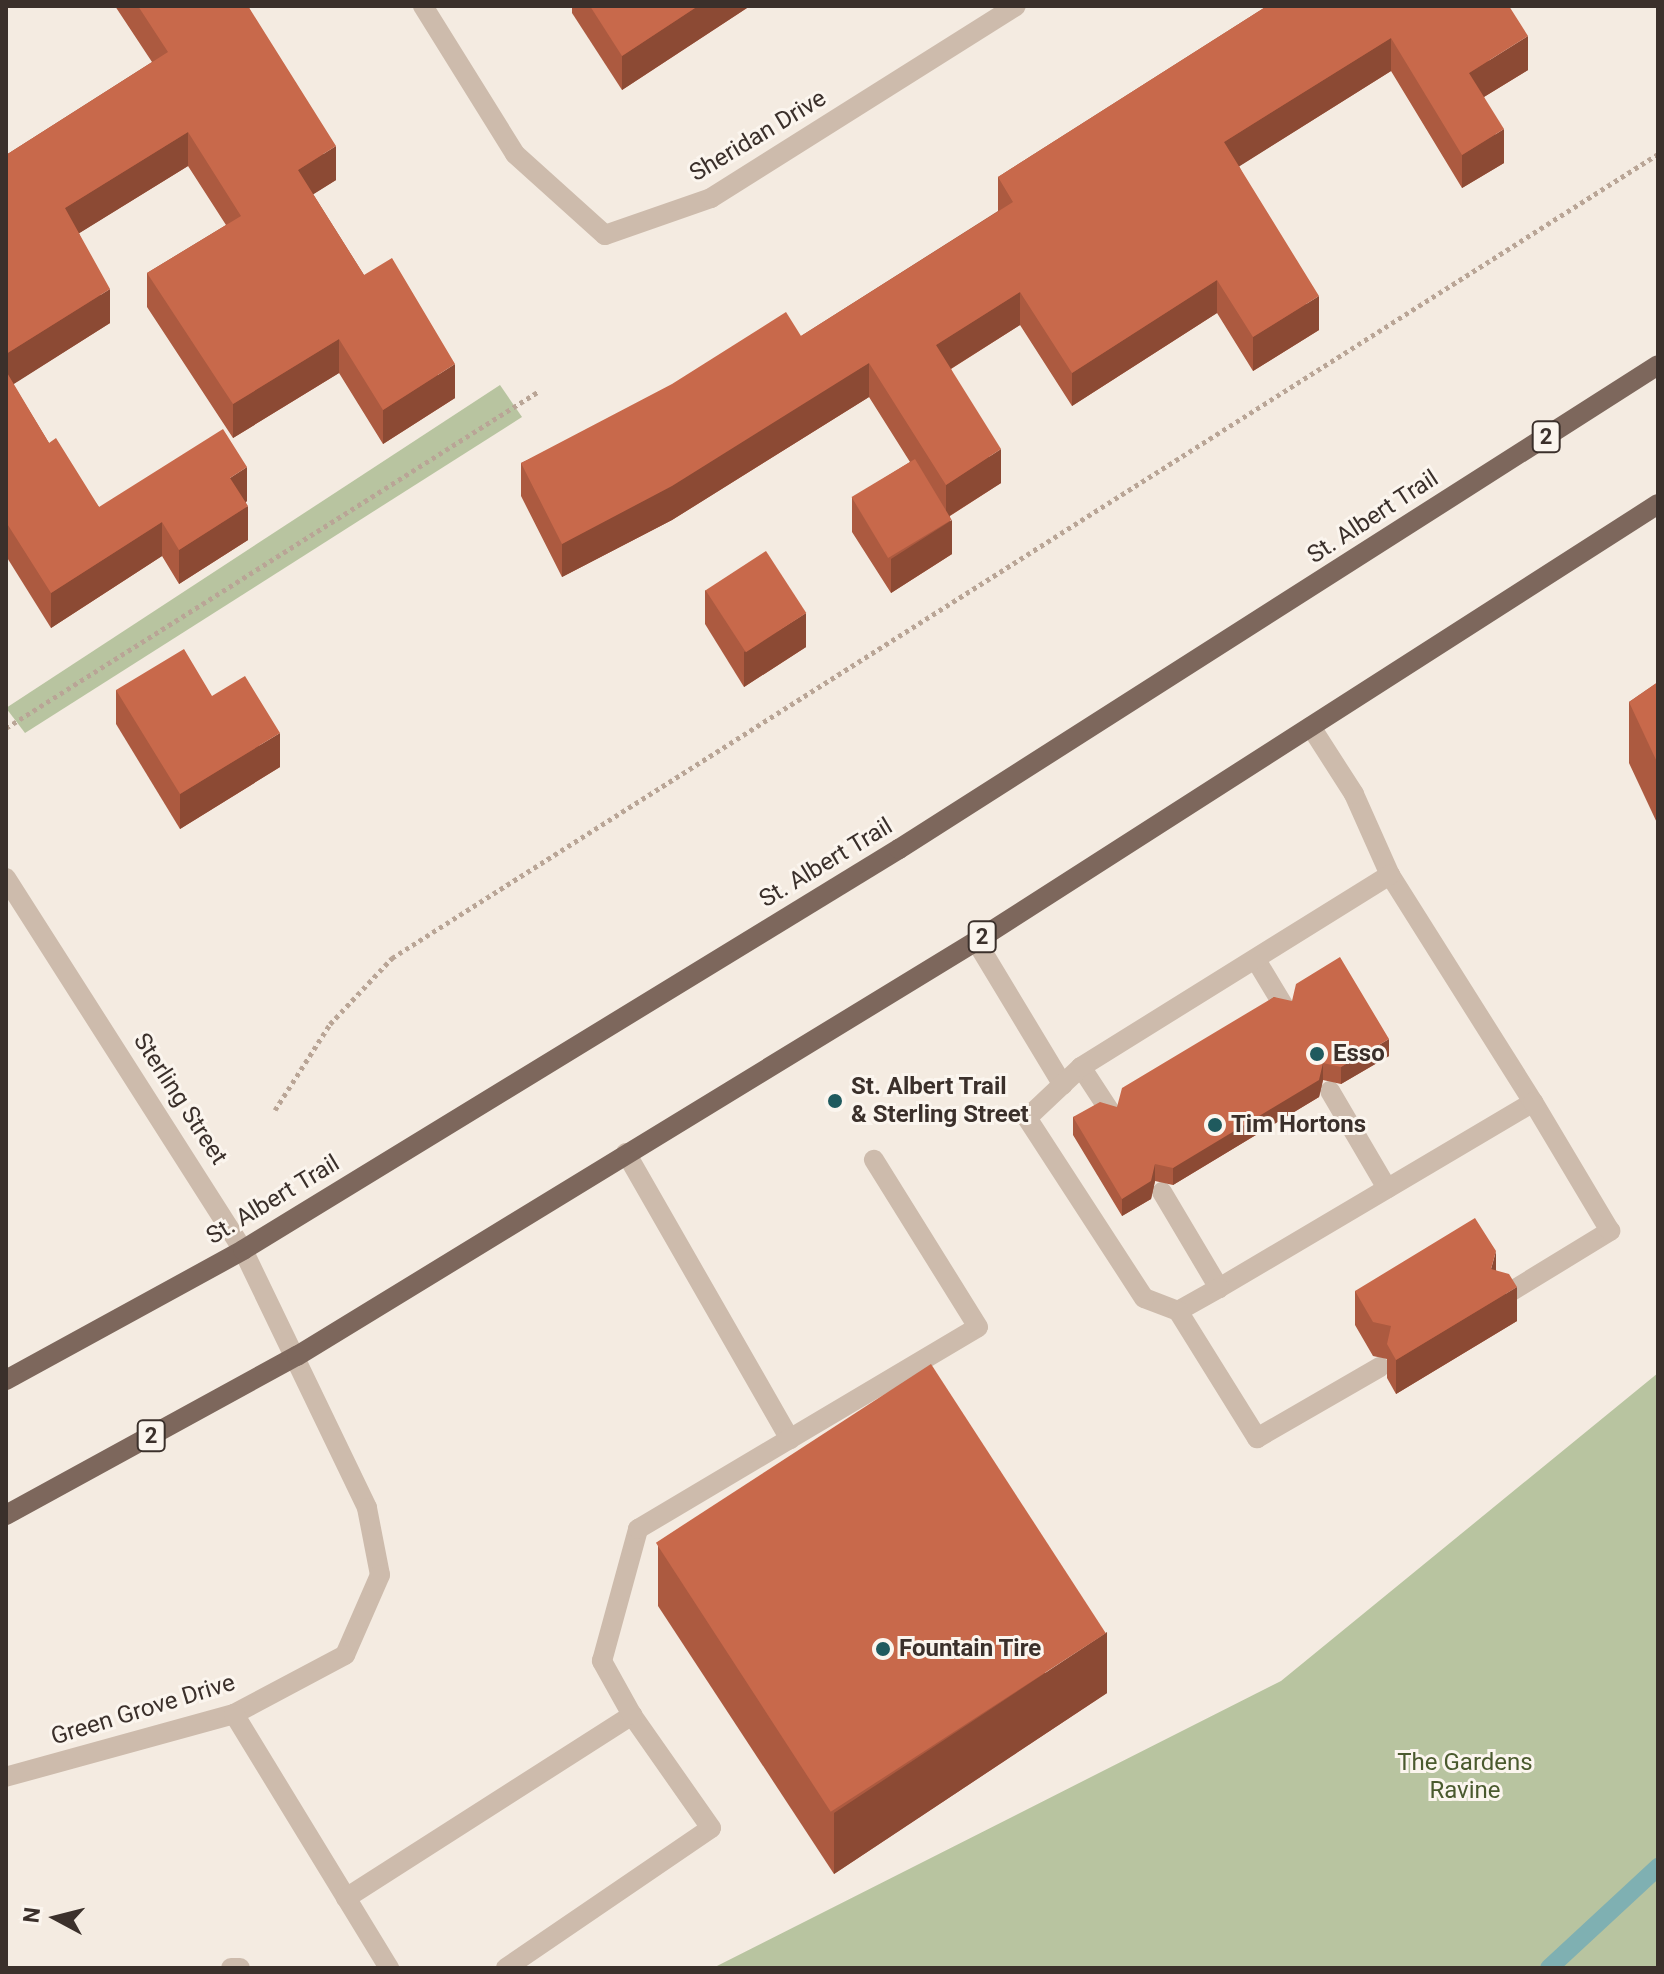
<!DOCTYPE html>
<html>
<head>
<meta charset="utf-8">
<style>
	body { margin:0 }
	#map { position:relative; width:1664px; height:1974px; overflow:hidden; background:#f4ebe1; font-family:Roboto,sans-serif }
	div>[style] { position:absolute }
	.green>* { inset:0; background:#b8c4a0 }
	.stream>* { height:18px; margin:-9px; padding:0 9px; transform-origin:9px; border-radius:9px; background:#7fb0b2 }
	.path>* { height:5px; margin-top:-2.5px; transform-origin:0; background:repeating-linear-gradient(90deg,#b9a596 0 4px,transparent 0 8px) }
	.minor>* { height:20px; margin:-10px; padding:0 10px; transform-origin:10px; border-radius:10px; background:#cdbbac }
	.major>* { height:20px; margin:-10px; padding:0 10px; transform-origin:10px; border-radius:10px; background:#7d675c }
	.wall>* { inset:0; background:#ac5a40 }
	.shaded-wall>* { inset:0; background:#8c4a34 }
	.building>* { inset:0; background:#c8694b; transform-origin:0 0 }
	.dots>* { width:22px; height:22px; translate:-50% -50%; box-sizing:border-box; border:4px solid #fbf5ee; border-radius:50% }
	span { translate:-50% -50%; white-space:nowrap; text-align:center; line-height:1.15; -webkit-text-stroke:6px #fbf5ee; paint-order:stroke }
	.shield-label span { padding:2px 6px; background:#fbf5ee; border:2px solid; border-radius:6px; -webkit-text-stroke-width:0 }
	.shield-label { font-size:22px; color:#3b302b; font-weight:700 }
	.street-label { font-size:24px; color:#3b302b }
	.poi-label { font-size:24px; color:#3b302b; font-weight:700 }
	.left { translate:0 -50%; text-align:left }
	.park-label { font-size:24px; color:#4a5a2e }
	.frame { position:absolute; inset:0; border:8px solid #3b302b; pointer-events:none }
	.north { position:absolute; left:16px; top:1878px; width:80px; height:80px; -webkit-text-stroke:6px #fbf5ee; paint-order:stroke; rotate:277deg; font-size:22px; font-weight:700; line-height:32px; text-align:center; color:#3b302b }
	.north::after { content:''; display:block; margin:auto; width:28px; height:36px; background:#3b302b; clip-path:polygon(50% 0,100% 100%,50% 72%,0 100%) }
</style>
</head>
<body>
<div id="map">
	<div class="green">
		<div style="clip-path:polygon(500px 385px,522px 417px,25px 733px,6px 708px)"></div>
		<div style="clip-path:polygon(1658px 1373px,1658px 1968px,713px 1968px,1281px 1681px)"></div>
	</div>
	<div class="stream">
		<div style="left:1549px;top:1968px;width:149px;rotate:-42.8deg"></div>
	</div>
	<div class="path">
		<div style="left:6px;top:728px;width:631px;rotate:-32.3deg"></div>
		<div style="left:275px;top:1110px;width:102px;rotate:-57.4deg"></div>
		<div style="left:330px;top:1024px;width:91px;rotate:-46.8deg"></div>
		<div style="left:392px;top:958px;width:1500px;rotate:-32.42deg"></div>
	</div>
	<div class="minor">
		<div style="left:423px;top:6px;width:174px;rotate:58.1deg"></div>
		<div style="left:515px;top:154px;width:121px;rotate:42deg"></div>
		<div style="left:605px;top:235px;width:112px;rotate:-19.2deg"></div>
		<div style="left:711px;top:198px;width:360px;rotate:-32.2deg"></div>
		<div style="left:6px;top:878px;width:441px;rotate:57.5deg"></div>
		<div style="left:243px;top:1250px;width:286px;rotate:64.3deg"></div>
		<div style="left:367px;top:1508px;width:68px;rotate:79deg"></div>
		<div style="left:380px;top:1575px;width:87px;rotate:113.6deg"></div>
		<div style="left:345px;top:1655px;width:126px;rotate:152deg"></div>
		<div style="left:234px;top:1714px;width:237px;rotate:164.6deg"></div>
		<div style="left:976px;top:941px;width:168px;rotate:58.9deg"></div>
		<div style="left:1256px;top:960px;width:56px;rotate:58.9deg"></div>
		<div style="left:1081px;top:1067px;width:55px;rotate:56.9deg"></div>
		<div style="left:1330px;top:1091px;width:113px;rotate:59.6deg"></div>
		<div style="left:626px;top:1153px;width:330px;rotate:60.2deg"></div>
		<div style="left:1162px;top:1192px;width:112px;rotate:59.3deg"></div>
		<div style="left:1219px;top:1288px;width:365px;rotate:-30.6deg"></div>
		<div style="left:1533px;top:1102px;width:268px;rotate:-122.2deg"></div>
		<div style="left:1390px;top:875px;width:89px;rotate:-114deg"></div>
		<div style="left:1354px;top:794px;width:80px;rotate:-122.7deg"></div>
		<div style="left:1219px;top:1288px;width:47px;rotate:150.7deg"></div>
		<div style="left:1178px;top:1311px;width:36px;rotate:-159deg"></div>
		<div style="left:1144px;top:1298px;width:215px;rotate:-123deg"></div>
		<div style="left:1027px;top:1118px;width:74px;rotate:-43.4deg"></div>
		<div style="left:1081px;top:1067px;width:364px;rotate:-31.9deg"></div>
		<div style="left:1502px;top:1297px;width:127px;rotate:-31.4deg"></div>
		<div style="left:1610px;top:1231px;width:150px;rotate:-120.8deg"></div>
		<div style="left:1178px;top:1311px;width:150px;rotate:58.1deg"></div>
		<div style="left:1257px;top:1438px;width:142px;rotate:-30deg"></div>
		<div style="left:234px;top:1714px;width:298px;rotate:58.6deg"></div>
		<div style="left:346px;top:1898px;width:340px;rotate:-32.6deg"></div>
		<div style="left:231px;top:1968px;width:9px"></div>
		<div style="left:506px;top:1968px;width:248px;rotate:-34.3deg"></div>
		<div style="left:711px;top:1828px;width:138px;rotate:-125deg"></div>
		<div style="left:632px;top:1715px;width:62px;rotate:-119.1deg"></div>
		<div style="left:602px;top:1661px;width:137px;rotate:-74.7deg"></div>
		<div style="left:638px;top:1529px;width:395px;rotate:-30.7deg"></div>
		<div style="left:978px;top:1327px;width:197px;rotate:-121.9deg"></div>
	</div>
	<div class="major">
		<div style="left:6px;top:1380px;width:270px;rotate:-28.7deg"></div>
		<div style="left:243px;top:1250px;width:769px;rotate:-31.44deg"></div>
		<div style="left:899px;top:849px;width:900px;rotate:-32.52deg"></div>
		<div style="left:6px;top:1515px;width:332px;rotate:-28.7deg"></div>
		<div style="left:297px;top:1356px;width:796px;rotate:-31.43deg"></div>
		<div style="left:976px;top:941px;width:810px;rotate:-32.65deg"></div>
	</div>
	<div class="wall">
		<div style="clip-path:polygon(115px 6px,248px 6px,336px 180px,313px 194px,364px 275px,455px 398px,383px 444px,339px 373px,233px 438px,147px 307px,147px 273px,226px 225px,188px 166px,79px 233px,110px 323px,13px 384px,49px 443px,99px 507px,247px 501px,246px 502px,248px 540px,179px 584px,162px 556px,51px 628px,6px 556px,6px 155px,152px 62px)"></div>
		<div style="clip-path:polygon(572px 6px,750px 6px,622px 90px,572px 13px)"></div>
		<div style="clip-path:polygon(1267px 6px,1528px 70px,1484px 97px,1504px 163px,1462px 188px,1391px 71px,1239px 166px,1319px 330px,1253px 371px,1217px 313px,1072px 406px,1020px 325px,951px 369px,1001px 483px,950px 516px,952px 554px,891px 593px,852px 532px,852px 498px,910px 462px,869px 397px,672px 520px,562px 577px,521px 496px,521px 463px,801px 336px,998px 211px,998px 177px)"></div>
		<div style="clip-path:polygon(705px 590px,806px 647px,744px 687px,705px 624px)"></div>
		<div style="clip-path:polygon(1658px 682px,1658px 825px,1629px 763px,1629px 702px)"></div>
		<div style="clip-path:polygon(116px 690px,212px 696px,280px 767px,180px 829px,116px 724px)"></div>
		<div style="clip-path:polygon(1274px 997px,1389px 1056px,1341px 1084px,1323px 1080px,1319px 1097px,1173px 1185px,1155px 1181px,1151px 1199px,1122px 1216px,1073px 1135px,1073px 1117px,1117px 1107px)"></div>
		<div style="clip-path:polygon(1496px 1270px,1517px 1321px,1396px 1394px,1387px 1378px,1387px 1359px,1373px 1356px,1355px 1325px,1355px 1291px)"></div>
		<div style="clip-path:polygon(658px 1545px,1107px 1693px,834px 1874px,658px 1606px)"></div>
	</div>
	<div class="shaded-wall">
		<div style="clip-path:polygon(698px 6px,750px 6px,622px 90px,622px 56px)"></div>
		<div style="clip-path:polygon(1528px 36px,1528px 70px,1469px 106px,1469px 73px)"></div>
		<div style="clip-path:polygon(1391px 38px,1391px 71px,1224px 176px,1224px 142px)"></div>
		<div style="clip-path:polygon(1504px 129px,1504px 163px,1462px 188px,1462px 155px)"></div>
		<div style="clip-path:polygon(188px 132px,188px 166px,65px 242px,65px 208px)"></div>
		<div style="clip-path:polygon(336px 146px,336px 180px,298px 204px,298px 170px)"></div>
		<div style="clip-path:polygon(1217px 280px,1217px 313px,1072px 406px,1072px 373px)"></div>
		<div style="clip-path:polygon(110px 289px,110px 323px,6px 389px,6px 354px)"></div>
		<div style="clip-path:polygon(1020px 292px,1020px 325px,936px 378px,936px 345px)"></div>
		<div style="clip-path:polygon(1319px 296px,1319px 330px,1253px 371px,1253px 337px)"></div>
		<div style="clip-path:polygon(339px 339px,339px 373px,233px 438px,233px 404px)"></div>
		<div style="clip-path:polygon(869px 363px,869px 397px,672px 520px,562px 577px,562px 544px)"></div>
		<div style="clip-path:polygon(455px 364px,455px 398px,383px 444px,383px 410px)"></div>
		<div style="clip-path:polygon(1001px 449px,1001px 483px,946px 518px,946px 485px)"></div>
		<div style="clip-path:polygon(247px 467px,247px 501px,230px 512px,230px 478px)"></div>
		<div style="clip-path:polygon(248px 506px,248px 540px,179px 584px,179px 550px)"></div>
		<div style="clip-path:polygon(952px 520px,952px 554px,891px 593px,891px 559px)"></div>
		<div style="clip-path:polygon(162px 522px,162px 556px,51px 628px,51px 593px)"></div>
		<div style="clip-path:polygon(806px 613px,806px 647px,744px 687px,744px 652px)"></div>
		<div style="clip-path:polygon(280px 733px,280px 767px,180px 829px,180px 794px)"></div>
		<div style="clip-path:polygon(1389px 1039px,1389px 1056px,1341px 1084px,1341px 1067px)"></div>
		<div style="clip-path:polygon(1323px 1063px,1323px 1080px,1319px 1097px,1173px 1185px,1173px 1168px)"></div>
		<div style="clip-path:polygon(1155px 1164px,1155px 1181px,1151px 1199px,1122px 1216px,1122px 1199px)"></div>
		<div style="clip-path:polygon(1496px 1251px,1496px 1286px,1491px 1269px)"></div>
		<div style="clip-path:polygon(1517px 1287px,1517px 1321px,1396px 1394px,1396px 1360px)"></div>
		<div style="clip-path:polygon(1107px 1632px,1107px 1693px,834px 1874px,834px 1813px)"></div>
	</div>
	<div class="building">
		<div style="clip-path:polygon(138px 6px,248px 6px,336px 146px,298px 170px,364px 275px,392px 258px,455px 364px,383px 410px,339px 339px,233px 404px,147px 273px,241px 216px,188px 132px,65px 208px,110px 289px,6px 354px,6px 155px,168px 52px)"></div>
		<div style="clip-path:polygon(590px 6px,698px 6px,622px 56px)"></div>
		<div style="clip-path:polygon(1267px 6px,1509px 6px,1528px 36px,1469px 73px,1504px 129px,1462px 155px,1391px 38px,1224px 142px,1319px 296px,1253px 337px,1217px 280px,1072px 373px,1020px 292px,936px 345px,1001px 449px,946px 485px,869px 363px,672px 486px,562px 544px,521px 463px,672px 384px,786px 312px,801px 336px,1013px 202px,998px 177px)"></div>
		<div style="clip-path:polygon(6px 371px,49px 443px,56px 438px,99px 507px,223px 429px,247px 467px,230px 478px,248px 506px,179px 550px,162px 522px,51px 593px,6px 522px)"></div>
		<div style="left:915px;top:459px;width:71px;height:74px;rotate:59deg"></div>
		<div style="left:766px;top:551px;width:74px;height:72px;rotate:57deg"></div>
		<div style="clip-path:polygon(184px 649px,212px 696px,245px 676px,280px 733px,180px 794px,116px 690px)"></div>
		<div style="clip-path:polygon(1658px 682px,1658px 764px,1629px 702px)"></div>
		<div style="clip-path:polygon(1340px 957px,1389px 1039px,1341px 1067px,1323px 1063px,1319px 1080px,1173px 1168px,1155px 1164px,1151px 1181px,1122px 1199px,1073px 1117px,1100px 1102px,1117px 1107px,1122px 1088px,1274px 997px,1292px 1001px,1296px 984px)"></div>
		<div style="clip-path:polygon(1475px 1218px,1496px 1251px,1491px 1269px,1509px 1274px,1517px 1287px,1396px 1360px,1387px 1344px,1391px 1326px,1373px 1322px,1355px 1291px)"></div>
		<div style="left:931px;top:1364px;width:321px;height:328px;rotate:57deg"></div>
	</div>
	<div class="dots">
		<div style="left:1317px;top:1054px;background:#1f5a5e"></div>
		<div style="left:835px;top:1101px;background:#1f5a5e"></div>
		<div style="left:1215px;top:1125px;background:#1f5a5e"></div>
		<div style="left:883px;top:1649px;background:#1f5a5e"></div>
	</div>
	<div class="shield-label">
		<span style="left:1546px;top:437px">2</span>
		<span style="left:982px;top:937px">2</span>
		<span style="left:151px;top:1436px">2</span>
	</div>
	<div class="street-label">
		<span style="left:758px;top:136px;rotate:-31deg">Sheridan Drive</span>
		<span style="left:1373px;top:517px;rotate:-33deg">St. Albert Trail</span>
		<span style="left:826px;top:863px;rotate:-31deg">St. Albert Trail</span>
		<span style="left:180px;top:1099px;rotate:57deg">Sterling Street</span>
		<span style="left:273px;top:1200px;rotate:-31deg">St. Albert Trail</span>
		<span style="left:143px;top:1710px;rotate:-17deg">Green Grove Drive</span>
	</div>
	<div class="poi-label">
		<span class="left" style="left:1333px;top:1054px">Esso</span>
		<span class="left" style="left:851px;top:1101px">St. Albert Trail<br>&amp; Sterling Street</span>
		<span class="left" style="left:1231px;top:1125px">Tim Hortons</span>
		<span class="left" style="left:899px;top:1649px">Fountain Tire</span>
	</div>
	<div class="park-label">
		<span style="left:1465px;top:1777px">The Gardens<br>Ravine</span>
	</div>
	<div class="frame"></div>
	<div class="north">N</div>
</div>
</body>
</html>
